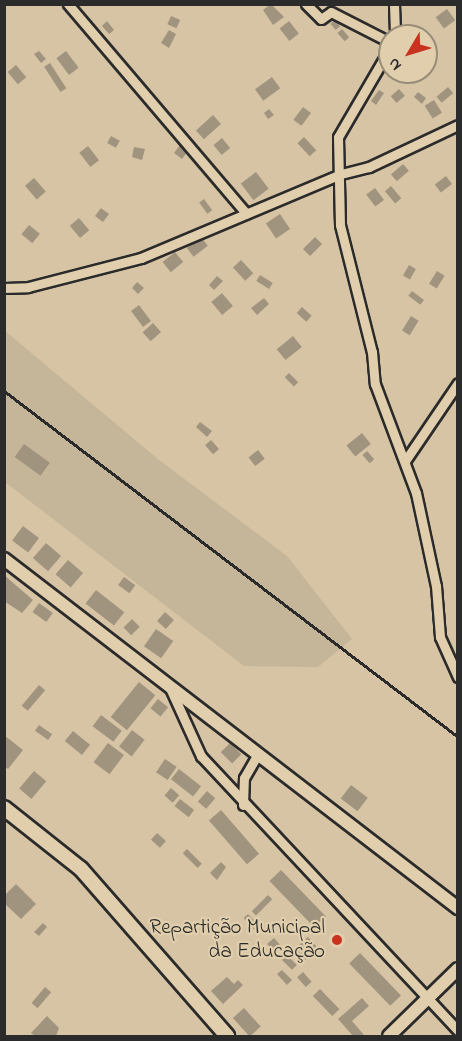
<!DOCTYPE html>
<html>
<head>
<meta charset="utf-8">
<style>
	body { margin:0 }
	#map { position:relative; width:462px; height:1041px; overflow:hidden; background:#d6c4a4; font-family:"Indie Flower",sans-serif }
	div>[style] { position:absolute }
	.built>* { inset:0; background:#c6b699 }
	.building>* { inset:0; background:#a1947f; transform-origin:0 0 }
	.roads { filter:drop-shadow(2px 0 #2b2b2b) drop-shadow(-2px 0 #2b2b2b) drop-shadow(0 2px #2b2b2b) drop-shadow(0 -2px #2b2b2b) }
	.street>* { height:9px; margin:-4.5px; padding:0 4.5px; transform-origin:4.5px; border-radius:4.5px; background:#e1ceac }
	.secondary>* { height:12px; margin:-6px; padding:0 6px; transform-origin:6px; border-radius:6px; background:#e1ceac }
	.primary>* { height:14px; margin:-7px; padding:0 7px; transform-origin:7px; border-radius:7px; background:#e1ceac }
	.rail>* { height:3px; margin:-1.5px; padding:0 1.5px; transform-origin:1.5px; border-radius:1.5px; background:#2b2b2b }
	.dots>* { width:16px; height:16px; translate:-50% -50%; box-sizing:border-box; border:3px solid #e1ceac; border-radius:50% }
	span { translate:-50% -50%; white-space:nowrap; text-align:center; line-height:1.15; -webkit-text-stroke:4.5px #e1ceac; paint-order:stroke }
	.poi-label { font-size:21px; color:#2b2b2b }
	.right { translate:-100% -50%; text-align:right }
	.frame { position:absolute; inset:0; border:6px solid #2b2b2b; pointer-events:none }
	.north { position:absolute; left:378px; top:24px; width:60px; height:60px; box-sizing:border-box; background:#e1ceac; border:2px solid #988d78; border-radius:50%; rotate:232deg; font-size:16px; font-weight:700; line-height:24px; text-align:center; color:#2b2b2b }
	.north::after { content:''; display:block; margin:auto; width:21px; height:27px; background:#c8321e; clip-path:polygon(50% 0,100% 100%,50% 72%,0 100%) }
</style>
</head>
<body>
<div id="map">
	<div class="built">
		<div style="clip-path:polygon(4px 330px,159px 460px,287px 556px,352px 639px,318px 667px,244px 666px,5px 482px)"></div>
	</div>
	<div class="building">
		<div style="clip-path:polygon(271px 4px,284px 17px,273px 25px,263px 10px)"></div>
		<div style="left:447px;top:9px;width:14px;height:14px;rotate:54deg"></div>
		<div style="left:171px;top:16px;width:10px;height:9px;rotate:24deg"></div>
		<div style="left:335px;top:20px;width:8px;height:6px;rotate:50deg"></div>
		<div style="clip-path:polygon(107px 21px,114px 30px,109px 34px,102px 26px)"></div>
		<div style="left:289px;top:21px;width:16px;height:12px;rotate:52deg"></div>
		<div style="left:342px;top:29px;width:11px;height:6px;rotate:49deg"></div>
		<div style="clip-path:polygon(169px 30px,176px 34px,169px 48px,161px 43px)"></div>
		<div style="clip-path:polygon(39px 51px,46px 59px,41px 63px,34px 54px)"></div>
		<div style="left:66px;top:51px;width:21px;height:12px;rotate:53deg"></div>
		<div style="left:50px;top:63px;width:30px;height:7px;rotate:57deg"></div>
		<div style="left:16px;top:65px;width:16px;height:11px;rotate:50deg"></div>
		<div style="left:272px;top:77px;width:14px;height:21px;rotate:54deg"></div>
		<div style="left:448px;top:87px;width:8px;height:15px;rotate:50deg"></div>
		<div style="left:399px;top:89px;width:9px;height:11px;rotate:49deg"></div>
		<div style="clip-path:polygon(379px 90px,384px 93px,376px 105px,371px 101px)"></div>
		<div style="clip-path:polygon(418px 92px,426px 98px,422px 104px,414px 97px)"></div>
		<div style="left:434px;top:100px;width:15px;height:11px;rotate:58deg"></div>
		<div style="left:303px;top:107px;width:10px;height:16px;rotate:37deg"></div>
		<div style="clip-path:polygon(269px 109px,274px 115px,268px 119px,264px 113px)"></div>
		<div style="left:213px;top:115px;width:12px;height:23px;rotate:48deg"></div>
		<div style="left:111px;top:136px;width:10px;height:8px;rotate:29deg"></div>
		<div style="left:304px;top:137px;width:18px;height:9px;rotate:47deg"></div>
		<div style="left:222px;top:138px;width:13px;height:11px;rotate:51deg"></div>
		<div style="left:180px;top:145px;width:10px;height:10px;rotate:37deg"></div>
		<div style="left:88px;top:146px;width:18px;height:11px;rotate:52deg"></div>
		<div style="clip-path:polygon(134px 147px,145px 149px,142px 160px,132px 157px)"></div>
		<div style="left:403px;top:164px;width:9px;height:16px;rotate:49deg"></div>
		<div style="left:256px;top:172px;width:21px;height:19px;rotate:53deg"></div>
		<div style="left:446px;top:176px;width:10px;height:14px;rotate:53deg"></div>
		<div style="left:34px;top:178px;width:18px;height:12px;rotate:49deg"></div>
		<div style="left:391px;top:186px;width:16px;height:8px;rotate:50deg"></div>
		<div style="left:375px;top:188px;width:15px;height:11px;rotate:53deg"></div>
		<div style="left:204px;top:199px;width:14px;height:6px;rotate:54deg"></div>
		<div style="left:101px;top:208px;width:10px;height:10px;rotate:37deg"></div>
		<div style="left:280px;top:214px;width:18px;height:17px;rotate:56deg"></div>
		<div style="left:79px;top:218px;width:16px;height:12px;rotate:50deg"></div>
		<div style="left:29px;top:225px;width:14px;height:12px;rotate:39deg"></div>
		<div style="left:201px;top:237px;width:11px;height:18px;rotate:52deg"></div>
		<div style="left:315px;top:237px;width:10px;height:17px;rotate:45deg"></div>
		<div style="left:175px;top:252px;width:13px;height:16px;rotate:51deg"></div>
		<div style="left:241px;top:260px;width:18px;height:11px;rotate:47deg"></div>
		<div style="left:409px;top:265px;width:8px;height:12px;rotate:30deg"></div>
		<div style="left:437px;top:271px;width:9px;height:15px;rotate:32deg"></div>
		<div style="left:260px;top:275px;width:15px;height:7px;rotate:32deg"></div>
		<div style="clip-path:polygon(217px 276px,223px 281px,214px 290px,209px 285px)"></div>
		<div style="clip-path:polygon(137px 282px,144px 288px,138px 294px,132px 288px)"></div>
		<div style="left:412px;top:291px;width:15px;height:6px;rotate:37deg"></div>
		<div style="left:222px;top:293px;width:17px;height:14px;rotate:50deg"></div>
		<div style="clip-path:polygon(264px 298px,269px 304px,257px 315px,251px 308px)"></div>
		<div style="left:139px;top:305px;width:20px;height:10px;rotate:53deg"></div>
		<div style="left:302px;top:307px;width:13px;height:8px;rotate:42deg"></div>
		<div style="left:411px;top:316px;width:9px;height:17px;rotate:32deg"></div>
		<div style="left:153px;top:323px;width:12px;height:14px;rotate:48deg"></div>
		<div style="left:293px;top:336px;width:14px;height:21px;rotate:51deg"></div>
		<div style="left:289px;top:373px;width:13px;height:6px;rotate:45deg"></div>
		<div style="clip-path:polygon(200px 422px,212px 431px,207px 437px,196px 427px)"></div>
		<div style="left:362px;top:433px;width:14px;height:20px;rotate:51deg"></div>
		<div style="left:211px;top:440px;width:12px;height:8px;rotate:48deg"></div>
		<div style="left:24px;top:444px;width:32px;height:16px;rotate:36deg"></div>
		<div style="left:258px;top:450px;width:11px;height:12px;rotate:52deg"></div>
		<div style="left:367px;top:451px;width:11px;height:6px;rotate:49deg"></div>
		<div style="left:23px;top:526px;width:20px;height:18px;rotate:37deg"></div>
		<div style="left:46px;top:543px;width:20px;height:20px;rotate:41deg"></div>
		<div style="left:68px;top:560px;width:20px;height:19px;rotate:41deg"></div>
		<div style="clip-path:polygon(4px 575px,33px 600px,22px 613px,4px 601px)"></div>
		<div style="left:124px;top:577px;width:14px;height:10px;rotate:36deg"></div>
		<div style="left:96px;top:590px;width:36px;height:17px;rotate:38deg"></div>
		<div style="left:39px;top:603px;width:17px;height:11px;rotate:36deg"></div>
		<div style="left:165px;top:612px;width:12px;height:12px;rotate:42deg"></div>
		<div style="left:132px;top:619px;width:11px;height:12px;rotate:45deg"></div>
		<div style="left:156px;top:629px;width:21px;height:21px;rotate:35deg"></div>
		<div style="left:139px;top:682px;width:21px;height:45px;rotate:39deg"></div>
		<div style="left:39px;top:685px;width:8px;height:27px;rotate:40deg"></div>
		<div style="left:158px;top:699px;width:13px;height:12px;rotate:39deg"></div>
		<div style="left:101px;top:715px;width:26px;height:14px;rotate:37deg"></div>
		<div style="left:39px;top:725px;width:16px;height:7px;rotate:35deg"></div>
		<div style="left:132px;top:730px;width:16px;height:21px;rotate:38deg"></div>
		<div style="left:73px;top:731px;width:22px;height:13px;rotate:39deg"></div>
		<div style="clip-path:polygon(4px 735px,23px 750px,8px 769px,4px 766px)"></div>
		<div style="left:108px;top:743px;width:20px;height:24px;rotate:37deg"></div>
		<div style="left:230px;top:743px;width:16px;height:13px;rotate:45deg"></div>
		<div style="left:165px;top:759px;width:14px;height:16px;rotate:34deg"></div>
		<div style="left:179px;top:769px;width:28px;height:13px;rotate:38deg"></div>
		<div style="left:34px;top:771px;width:16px;height:23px;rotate:40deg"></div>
		<div style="left:351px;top:785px;width:21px;height:17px;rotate:37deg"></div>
		<div style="left:171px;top:788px;width:11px;height:10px;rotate:41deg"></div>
		<div style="left:207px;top:791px;width:11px;height:14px;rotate:41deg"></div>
		<div style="left:180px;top:799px;width:18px;height:9px;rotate:38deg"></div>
		<div style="left:221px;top:810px;width:58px;height:16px;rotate:49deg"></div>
		<div style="left:157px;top:833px;width:12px;height:9px;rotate:42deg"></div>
		<div style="left:187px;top:849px;width:21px;height:6px;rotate:45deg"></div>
		<div style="clip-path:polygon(221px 862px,226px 867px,217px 880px,210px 873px)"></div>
		<div style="left:281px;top:870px;width:65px;height:16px;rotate:46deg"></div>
		<div style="clip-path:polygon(16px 884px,36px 904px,21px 919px,4px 903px,4px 896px)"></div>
		<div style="left:268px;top:895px;width:6px;height:23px;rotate:45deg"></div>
		<div style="left:248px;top:914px;width:21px;height:6px;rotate:47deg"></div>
		<div style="clip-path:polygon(43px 923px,47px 927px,39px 936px,34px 932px)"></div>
		<div style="left:308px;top:937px;width:15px;height:22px;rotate:48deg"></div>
		<div style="left:274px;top:938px;width:11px;height:9px;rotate:49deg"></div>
		<div style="left:360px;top:953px;width:59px;height:15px;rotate:46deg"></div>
		<div style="left:287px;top:955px;width:14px;height:7px;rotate:45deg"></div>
		<div style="clip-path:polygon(282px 970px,292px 980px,287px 985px,277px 974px)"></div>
		<div style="left:303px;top:972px;width:13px;height:8px;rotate:48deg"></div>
		<div style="clip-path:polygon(227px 977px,234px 984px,238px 980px,243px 985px,223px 1004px,211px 991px)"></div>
		<div style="left:45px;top:987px;width:8px;height:21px;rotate:40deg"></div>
		<div style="left:320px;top:989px;width:28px;height:10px;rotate:46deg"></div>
		<div style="clip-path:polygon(362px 998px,369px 1006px,352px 1021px,364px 1035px,353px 1036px,338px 1019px)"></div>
		<div style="left:244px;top:1008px;width:25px;height:15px;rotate:48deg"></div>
		<div style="clip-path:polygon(47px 1016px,59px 1028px,56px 1036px,35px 1036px,31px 1033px)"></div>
	</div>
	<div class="roads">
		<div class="street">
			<div style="left:68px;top:4px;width:275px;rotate:49.6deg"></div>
			<div style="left:306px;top:4px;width:21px;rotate:45deg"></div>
			<div style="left:321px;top:19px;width:12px;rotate:-35deg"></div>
			<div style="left:331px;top:12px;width:66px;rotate:27deg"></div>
			<div style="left:394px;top:4px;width:32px;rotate:88deg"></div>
			<div style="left:390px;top:48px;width:103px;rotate:120.3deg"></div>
			<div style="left:338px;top:137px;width:88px;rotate:88.7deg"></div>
			<div style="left:340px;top:225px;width:131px;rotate:75.9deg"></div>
			<div style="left:372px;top:352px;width:32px;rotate:85deg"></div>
			<div style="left:375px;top:384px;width:116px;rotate:69.4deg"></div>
			<div style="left:416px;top:493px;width:95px;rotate:77.9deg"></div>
			<div style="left:436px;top:586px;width:51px;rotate:85.5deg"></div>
			<div style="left:440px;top:637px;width:44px;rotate:65.8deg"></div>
			<div style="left:4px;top:288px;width:24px;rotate:-2deg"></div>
			<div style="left:28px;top:287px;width:117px;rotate:-14.4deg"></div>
			<div style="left:141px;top:258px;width:217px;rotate:-22.8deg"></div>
			<div style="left:341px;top:174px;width:29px;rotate:-14deg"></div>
			<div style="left:369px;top:167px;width:98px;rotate:-25.3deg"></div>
			<div style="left:405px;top:461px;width:94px;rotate:-55.8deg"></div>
			<div style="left:170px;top:688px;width:75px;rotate:65.5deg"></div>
			<div style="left:201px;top:756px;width:376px;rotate:46.9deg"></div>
			<div style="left:243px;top:805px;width:27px;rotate:-88deg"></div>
			<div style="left:244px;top:778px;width:28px;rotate:-60deg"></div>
		</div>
		<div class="secondary">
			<div style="left:4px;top:559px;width:573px;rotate:37.55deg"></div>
			<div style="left:389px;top:1036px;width:96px;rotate:-44.2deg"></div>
		</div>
		<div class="primary">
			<div style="left:4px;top:808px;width:98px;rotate:38.4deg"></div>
			<div style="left:81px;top:869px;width:222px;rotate:48.8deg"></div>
		</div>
	</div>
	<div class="rail">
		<div style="left:4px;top:391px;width:571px;rotate:37.31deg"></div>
	</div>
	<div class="dots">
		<div style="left:337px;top:940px;background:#c8321e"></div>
	</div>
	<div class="poi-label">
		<span class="right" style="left:325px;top:940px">Repartição Municipal<br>da Educação</span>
	</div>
	<div class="frame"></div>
	<div class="north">N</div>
</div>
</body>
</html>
